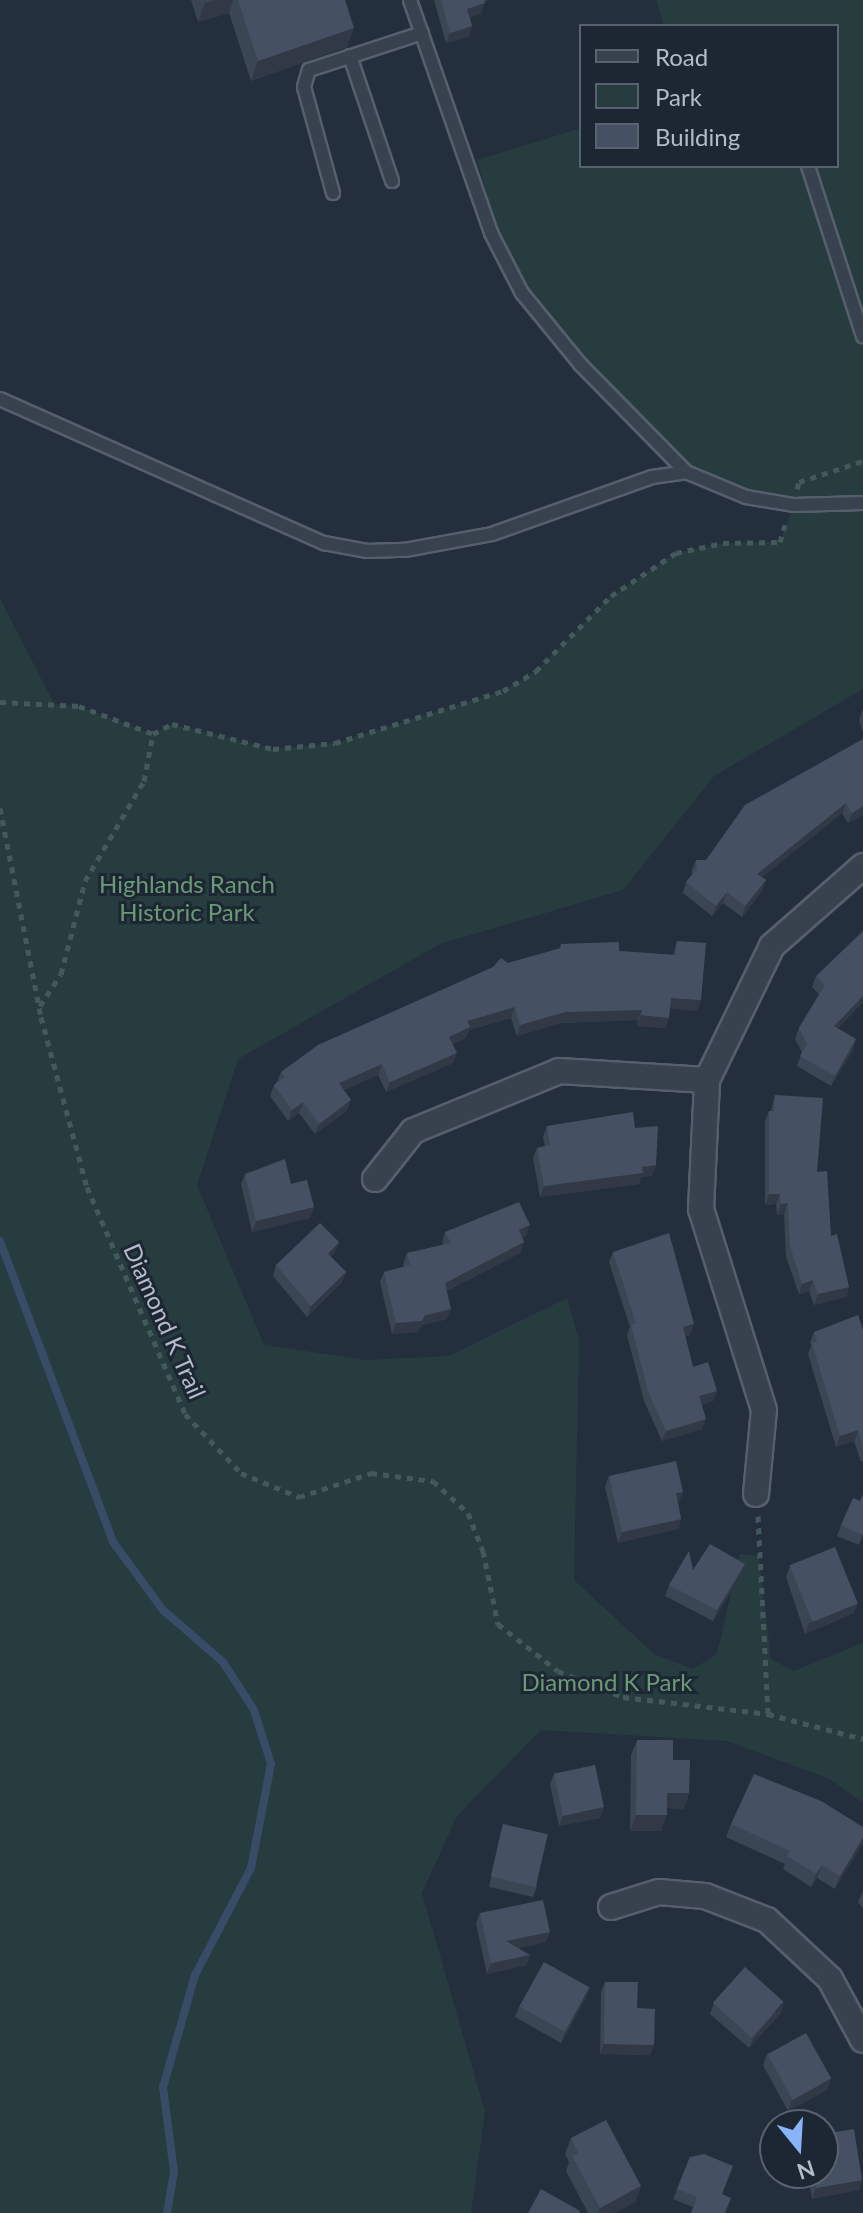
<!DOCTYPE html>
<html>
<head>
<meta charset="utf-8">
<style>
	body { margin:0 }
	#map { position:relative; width:863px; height:2213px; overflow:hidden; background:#242f3e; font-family:Lato,sans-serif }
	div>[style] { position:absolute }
	.green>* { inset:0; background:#263c3f }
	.stream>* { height:8px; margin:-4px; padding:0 4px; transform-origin:4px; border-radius:4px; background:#394c67 }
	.path>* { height:5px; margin-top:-2.5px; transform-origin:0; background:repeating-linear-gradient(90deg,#44595c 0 6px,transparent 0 12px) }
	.roads { filter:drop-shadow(2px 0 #565f6c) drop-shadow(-2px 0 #565f6c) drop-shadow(0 2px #565f6c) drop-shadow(0 -2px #565f6c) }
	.lane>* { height:12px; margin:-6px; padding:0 6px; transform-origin:6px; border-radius:6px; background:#38414e }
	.street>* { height:24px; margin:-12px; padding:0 12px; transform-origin:12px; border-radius:12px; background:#38414e }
	.wall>* { inset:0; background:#3b4654 }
	.shaded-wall>* { inset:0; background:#303945 }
	.building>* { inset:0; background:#455162; transform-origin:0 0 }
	span { translate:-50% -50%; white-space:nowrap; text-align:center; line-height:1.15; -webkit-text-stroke:6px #1d2633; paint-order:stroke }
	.park-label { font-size:24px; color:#6b9a76 }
	.street-label { font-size:24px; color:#b4bcc9 }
	.legend { position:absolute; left:579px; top:24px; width:260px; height:144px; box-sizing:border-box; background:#1d2633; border:2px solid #59626f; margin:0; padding:10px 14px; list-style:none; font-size:24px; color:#b4bcc9 }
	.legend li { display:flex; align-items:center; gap:16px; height:40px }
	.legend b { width:40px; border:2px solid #59626f }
	.north { position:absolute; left:759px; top:2109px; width:80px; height:80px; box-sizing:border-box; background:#1d2633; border:2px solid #59626f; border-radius:50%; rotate:162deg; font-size:22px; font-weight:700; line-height:32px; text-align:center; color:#b4bcc9 }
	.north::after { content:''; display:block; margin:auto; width:28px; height:36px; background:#8ab4f8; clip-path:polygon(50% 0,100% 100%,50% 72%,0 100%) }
</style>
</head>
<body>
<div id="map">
	<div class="green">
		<div style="clip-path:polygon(656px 0,863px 0,863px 689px,714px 776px,623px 890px,440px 944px,238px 1059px,197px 1185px,264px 1345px,366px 1360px,449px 1356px,567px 1298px,579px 1341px,574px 1580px,654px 1654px,693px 1669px,717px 1654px,740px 1554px,759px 1556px,771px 1659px,794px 1671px,863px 1643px,863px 1803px,830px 1779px,727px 1741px,541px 1730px,457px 1816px,422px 1893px,485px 2112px,471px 2213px,0 2213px,0 598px,54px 704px,79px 706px,153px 734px,172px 724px,274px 749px,335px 743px,503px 691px,536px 671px,611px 596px,676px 553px,723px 543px,780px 542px,794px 505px,746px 497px,686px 472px,536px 303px,503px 252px,477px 160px,581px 128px,581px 166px,837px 166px,837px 26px,664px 26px)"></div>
	</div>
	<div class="stream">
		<div style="left:0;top:1241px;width:322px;rotate:69.4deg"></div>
		<div style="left:113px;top:1542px;width:84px;rotate:53.7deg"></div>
		<div style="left:163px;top:1610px;width:79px;rotate:40.9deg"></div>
		<div style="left:223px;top:1662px;width:57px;rotate:57.1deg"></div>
		<div style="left:254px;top:1710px;width:57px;rotate:72.5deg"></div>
		<div style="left:271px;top:1764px;width:106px;rotate:100.9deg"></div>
		<div style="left:251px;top:1868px;width:121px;rotate:117.6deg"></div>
		<div style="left:195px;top:1975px;width:116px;rotate:105.9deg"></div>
		<div style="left:163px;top:2087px;width:86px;rotate:82.6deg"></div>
		<div style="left:174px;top:2172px;width:42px;rotate:99.7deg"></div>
	</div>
	<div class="path">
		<div style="left:797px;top:489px;width:7px;rotate:-74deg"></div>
		<div style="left:799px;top:482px;width:67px;rotate:-18.2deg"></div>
		<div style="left:0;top:702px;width:79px;rotate:2.9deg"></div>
		<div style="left:79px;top:706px;width:79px;rotate:20.7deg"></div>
		<div style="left:153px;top:734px;width:21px;rotate:-28deg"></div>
		<div style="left:172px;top:724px;width:104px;rotate:13.9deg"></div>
		<div style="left:273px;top:749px;width:62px;rotate:-5.5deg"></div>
		<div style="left:335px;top:743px;width:176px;rotate:-17.2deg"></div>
		<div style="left:503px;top:691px;width:39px;rotate:-31deg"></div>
		<div style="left:536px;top:671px;width:106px;rotate:-45deg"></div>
		<div style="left:611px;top:596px;width:78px;rotate:-33.5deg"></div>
		<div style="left:676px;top:553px;width:48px;rotate:-12deg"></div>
		<div style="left:723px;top:543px;width:57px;rotate:-1deg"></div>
		<div style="left:780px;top:542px;width:22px;rotate:-74deg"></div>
		<div style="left:0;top:808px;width:213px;rotate:78.9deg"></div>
		<div style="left:41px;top:1017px;width:176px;rotate:74.9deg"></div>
		<div style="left:87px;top:1187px;width:247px;rotate:66.6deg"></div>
		<div style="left:185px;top:1414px;width:81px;rotate:46.5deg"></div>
		<div style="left:241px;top:1473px;width:63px;rotate:22.5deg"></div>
		<div style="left:299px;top:1497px;width:76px;rotate:-18.4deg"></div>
		<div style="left:371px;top:1473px;width:63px;rotate:7.4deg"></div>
		<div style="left:433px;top:1481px;width:47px;rotate:42.4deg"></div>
		<div style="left:468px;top:1513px;width:41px;rotate:68.5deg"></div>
		<div style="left:483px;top:1551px;width:75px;rotate:78.4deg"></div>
		<div style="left:498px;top:1624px;width:76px;rotate:38.1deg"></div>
		<div style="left:558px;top:1671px;width:70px;rotate:21.8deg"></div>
		<div style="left:623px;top:1697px;width:146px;rotate:6.7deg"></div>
		<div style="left:768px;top:1714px;width:98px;rotate:14.7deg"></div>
		<div style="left:40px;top:1006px;width:38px;rotate:-57deg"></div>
		<div style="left:61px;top:974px;width:96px;rotate:-75.5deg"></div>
		<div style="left:85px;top:881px;width:116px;rotate:-59.5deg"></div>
		<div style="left:144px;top:781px;width:48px;rotate:-79.2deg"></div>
		<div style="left:758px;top:1516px;width:198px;rotate:87.1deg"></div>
	</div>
	<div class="roads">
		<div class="lane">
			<div style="left:410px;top:0;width:247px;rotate:70.8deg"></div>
			<div style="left:491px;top:233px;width:68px;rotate:62.7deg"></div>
			<div style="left:522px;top:293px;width:93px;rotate:50.7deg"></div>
			<div style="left:581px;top:365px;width:150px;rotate:45.5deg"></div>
			<div style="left:350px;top:56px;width:132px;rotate:71.4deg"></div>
			<div style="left:808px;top:166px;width:179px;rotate:72.1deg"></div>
			<div style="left:333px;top:193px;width:110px;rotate:-105.3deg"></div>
			<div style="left:304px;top:87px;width:18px;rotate:-74deg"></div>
			<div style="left:309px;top:70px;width:119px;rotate:-18.1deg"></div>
			<div style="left:0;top:399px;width:355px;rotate:24deg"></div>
			<div style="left:324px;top:543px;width:44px;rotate:10.5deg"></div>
			<div style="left:367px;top:551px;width:38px;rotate:-2deg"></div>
			<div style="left:405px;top:550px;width:88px;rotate:-10.4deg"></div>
			<div style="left:492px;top:534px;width:170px;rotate:-19.6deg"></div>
			<div style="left:652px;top:477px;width:34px;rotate:-8deg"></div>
			<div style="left:686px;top:472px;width:65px;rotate:22.6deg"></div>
			<div style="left:746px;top:497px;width:49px;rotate:9.5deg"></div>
			<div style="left:794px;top:505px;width:69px;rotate:-1.7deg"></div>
		</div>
		<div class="street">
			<div style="left:375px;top:1179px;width:61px;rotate:-51.6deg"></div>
			<div style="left:413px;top:1131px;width:158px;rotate:-22.3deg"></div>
			<div style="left:559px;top:1071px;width:148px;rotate:3.5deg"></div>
			<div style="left:756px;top:1494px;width:84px;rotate:-84.6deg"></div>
			<div style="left:764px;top:1410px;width:211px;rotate:-107.4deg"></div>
			<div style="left:701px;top:1209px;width:129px;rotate:-87.3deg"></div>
			<div style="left:707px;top:1080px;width:149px;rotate:-64.1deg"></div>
			<div style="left:772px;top:946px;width:121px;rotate:-41.3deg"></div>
			<div style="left:611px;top:1907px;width:50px;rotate:-17.4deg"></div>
			<div style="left:659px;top:1892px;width:46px;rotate:5deg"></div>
			<div style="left:705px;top:1896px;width:66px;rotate:21.2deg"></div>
			<div style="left:767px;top:1920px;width:86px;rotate:43.1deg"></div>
			<div style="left:830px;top:1979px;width:69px;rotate:61.6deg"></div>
		</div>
	</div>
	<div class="wall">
		<div style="clip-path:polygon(191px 0,345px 0,347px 47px,251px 81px,229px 13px,198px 22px)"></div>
		<div style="clip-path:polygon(434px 0,489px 0,485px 1px,481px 14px,470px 17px,472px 26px,469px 37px,446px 43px)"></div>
		<div style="clip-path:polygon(863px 709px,863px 732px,859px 720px)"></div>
		<div style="clip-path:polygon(863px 739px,863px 815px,848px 823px,842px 813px,762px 877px,766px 880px,762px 891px,742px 917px,723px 903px,712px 916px,683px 893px,686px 882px,692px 875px,692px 870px,696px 860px,706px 860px)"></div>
		<div style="clip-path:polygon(677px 941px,701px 1000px,697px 1011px,670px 1008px,669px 1018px,665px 1028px,637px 1026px,638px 1020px,561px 1023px,517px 1036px,511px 1018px,469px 1030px,466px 1038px,453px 1044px,453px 1063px,386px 1092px,378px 1075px,344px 1090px,347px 1111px,315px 1134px,299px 1113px,288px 1121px,270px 1096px,274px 1085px,277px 1082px,281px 1072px,508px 963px,559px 949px,561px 944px,619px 951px,673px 955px)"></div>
		<div style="clip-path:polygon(816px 976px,863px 1002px,838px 1028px,853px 1050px,831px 1086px,797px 1066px,802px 1052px,795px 1039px,799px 1028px,819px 994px,812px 987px)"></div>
		<div style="clip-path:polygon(775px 1095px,817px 1172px,831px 1236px,849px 1287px,846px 1297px,814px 1305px,809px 1291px,799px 1294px,786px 1257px,784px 1214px,777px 1215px,776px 1204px,765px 1205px,765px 1121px,769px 1111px,771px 1111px)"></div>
		<div style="clip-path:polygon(547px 1126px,635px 1128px,656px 1165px,652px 1176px,641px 1177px,639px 1184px,540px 1197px,533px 1158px,537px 1148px,545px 1146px,543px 1137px)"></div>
		<div style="clip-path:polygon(245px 1174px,291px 1184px,314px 1207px,310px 1218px,252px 1232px,241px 1184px)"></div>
		<div style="clip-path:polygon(445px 1232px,526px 1236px,522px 1237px,524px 1242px,520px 1253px,447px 1291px,447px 1319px,422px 1325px,418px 1332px,392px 1334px,380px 1282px,384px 1272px,404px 1267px,403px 1264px,407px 1253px,443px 1245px,442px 1243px)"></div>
		<div style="clip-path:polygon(339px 1242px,335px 1252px,331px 1257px,346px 1272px,342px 1282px,307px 1317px,273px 1276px,276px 1265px)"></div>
		<div style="clip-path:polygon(613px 1252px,690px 1335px,685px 1336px,693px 1367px,717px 1391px,713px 1401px,701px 1405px,702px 1429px,662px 1441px,644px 1401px,627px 1335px,630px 1327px,609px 1262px)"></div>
		<div style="clip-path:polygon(863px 1330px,863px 1461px,861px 1462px,854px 1441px,836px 1447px,808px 1354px,811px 1346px,810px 1342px,814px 1332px)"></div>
		<div style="clip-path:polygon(609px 1476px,683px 1492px,678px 1502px,681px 1519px,678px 1529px,618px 1543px,605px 1487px)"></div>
		<div style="clip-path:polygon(863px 1495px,863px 1535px,859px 1545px,837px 1536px,841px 1525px,860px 1501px)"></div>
		<div style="clip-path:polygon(790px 1566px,854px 1613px,805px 1634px,786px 1577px)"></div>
		<div style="clip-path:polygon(741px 1575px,713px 1621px,665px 1596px,669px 1585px)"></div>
		<div style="clip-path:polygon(637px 1740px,673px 1760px,689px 1793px,684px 1809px,667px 1808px,661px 1831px,630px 1831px,631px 1755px)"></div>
		<div style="clip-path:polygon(554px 1774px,604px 1807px,600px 1818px,559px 1826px,550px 1784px)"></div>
		<div style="clip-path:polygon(503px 1824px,537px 1886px,533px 1897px,489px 1887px,500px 1835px)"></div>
		<div style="clip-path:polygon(731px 1824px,863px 1827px,835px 1889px,817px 1878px,811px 1887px,783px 1869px,785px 1864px,726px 1837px)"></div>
		<div style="clip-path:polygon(863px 1891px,863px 1909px,858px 1902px)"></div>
		<div style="clip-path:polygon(480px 1913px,550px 1932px,546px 1942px,519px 1948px,527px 1965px,487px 1974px,476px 1924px)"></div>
		<div style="clip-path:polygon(605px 1982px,654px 2045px,650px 2055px,600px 2054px,601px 1992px)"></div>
		<div style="clip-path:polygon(586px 1998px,561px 2043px,515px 2017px,519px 2007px)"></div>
		<div style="clip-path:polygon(714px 2003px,781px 2013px,749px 2048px,710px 2014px)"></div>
		<div style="clip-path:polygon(767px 2054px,827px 2090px,788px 2111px,763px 2065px)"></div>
		<div style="clip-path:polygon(571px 2138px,636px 2202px,614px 2213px,588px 2213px,566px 2171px,569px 2162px,565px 2154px)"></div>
		<div style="clip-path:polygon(690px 2157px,733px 2166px,693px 2207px,673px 2199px)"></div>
		<div style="clip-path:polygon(808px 2173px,823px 2173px,862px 2180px,859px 2190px,812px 2199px)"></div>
	</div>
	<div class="shaded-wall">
		<div style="clip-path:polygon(215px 0,233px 0,229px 13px,198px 22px,205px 3px)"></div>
		<div style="clip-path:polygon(485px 3px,481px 14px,463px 19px,467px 9px)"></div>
		<div style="clip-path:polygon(472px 26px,469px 37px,446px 43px,450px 33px)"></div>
		<div style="clip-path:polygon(354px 28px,347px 47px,251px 81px,258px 61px)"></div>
		<div style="clip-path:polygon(846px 803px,842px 813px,753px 884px,757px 874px)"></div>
		<div style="clip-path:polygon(863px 806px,863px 815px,848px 823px,852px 813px)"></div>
		<div style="clip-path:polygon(766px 880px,762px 891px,742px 917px,745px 906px)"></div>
		<div style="clip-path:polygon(727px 892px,723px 903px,712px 916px,716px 906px)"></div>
		<div style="clip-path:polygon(863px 996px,863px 1002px,830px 1037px,834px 1026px)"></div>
		<div style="clip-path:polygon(671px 998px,701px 1000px,697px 1011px,667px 1008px)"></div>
		<div style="clip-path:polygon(515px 1007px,511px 1018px,469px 1030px,466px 1038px,445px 1048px,449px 1037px,467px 1021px)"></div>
		<div style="clip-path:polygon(642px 1010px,638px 1020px,561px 1023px,517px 1036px,520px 1025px,565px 1012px)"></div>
		<div style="clip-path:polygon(641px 1015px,669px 1018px,665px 1028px,637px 1026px)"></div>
		<div style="clip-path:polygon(856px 1039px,853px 1050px,831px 1086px,835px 1076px)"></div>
		<div style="clip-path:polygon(457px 1053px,453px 1063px,386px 1092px,390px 1082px)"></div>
		<div style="clip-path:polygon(382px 1064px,378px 1075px,335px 1094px,339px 1083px)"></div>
		<div style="clip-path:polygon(351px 1100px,347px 1111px,315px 1134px,319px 1124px)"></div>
		<div style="clip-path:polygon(303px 1102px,299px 1113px,288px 1121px,292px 1110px)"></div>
		<div style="clip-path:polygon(656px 1165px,652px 1176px,641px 1177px,639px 1184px,540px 1197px,544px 1186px,642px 1167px)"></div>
		<div style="clip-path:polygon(769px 1194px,780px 1194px,776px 1204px,765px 1205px)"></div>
		<div style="clip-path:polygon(788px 1203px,784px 1214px,777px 1215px,781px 1204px)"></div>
		<div style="clip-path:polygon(314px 1207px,310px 1218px,252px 1232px,256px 1221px)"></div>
		<div style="clip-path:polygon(530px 1225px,526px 1236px,515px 1241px,519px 1230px)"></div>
		<div style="clip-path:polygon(339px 1242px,335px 1252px,324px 1265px,328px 1254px)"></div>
		<div style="clip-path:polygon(524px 1242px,520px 1253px,441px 1294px,445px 1283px)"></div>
		<div style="clip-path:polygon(346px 1272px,342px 1282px,307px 1317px,311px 1306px)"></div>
		<div style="clip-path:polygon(813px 1280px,809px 1291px,799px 1294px,802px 1284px)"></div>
		<div style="clip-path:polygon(849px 1287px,846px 1297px,814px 1305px,818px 1294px)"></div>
		<div style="clip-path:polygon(451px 1309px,447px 1319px,422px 1325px,418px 1332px,392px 1334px,396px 1323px)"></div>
		<div style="clip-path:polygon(694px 1324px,690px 1335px,679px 1337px,683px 1327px)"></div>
		<div style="clip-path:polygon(717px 1391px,713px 1401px,695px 1407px,699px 1396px)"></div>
		<div style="clip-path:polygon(706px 1419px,702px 1429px,662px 1441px,666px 1431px)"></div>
		<div style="clip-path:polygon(858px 1430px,854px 1441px,836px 1447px,840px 1436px)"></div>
		<div style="clip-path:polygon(683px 1492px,679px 1502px,672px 1504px,676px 1493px)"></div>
		<div style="clip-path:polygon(681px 1519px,678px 1529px,618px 1543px,622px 1532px)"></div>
		<div style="clip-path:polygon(745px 1564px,741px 1575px,713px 1621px,717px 1610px)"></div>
		<div style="clip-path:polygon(858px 1603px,854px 1613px,805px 1634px,809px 1623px)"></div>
		<div style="clip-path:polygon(667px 1793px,689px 1793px,684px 1809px,662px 1808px)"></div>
		<div style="clip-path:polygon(604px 1807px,600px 1818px,559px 1826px,563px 1816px)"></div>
		<div style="clip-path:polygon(636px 1815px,667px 1815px,661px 1831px,630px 1831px)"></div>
		<div style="clip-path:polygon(863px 1838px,863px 1843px,835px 1889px,840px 1876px)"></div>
		<div style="clip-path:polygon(822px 1865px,817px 1878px,811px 1887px,816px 1874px)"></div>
		<div style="clip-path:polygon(550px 1932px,546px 1942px,502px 1952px,506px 1941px)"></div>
		<div style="clip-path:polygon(530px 1955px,527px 1965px,487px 1974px,491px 1963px)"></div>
		<div style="clip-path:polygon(590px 1987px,586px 1998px,561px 2043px,565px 2032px)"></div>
		<div style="clip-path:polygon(784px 2002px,781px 2013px,749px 2048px,753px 2038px)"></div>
		<div style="clip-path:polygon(604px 2044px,654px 2045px,650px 2055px,600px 2054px)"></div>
		<div style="clip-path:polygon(831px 2079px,827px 2090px,788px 2111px,792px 2100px)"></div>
		<div style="clip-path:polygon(862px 2180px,859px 2190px,812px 2199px,816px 2188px)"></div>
		<div style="clip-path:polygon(641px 2186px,636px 2202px,614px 2213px,598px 2213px,600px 2208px)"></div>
	</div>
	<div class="building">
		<div style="clip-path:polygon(238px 0,345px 0,354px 28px,258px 61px)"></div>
		<div style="clip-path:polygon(441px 0,484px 0,485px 3px,467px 9px,472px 26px,450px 33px)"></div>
		<div style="clip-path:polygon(863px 739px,863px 806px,852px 813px,846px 803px,757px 874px,766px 880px,745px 906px,727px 892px,716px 906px,686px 882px,697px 869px,696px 860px,706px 860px,745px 805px)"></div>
		<div style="clip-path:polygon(863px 931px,863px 996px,834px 1026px,856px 1039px,835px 1076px,800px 1056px,807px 1044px,799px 1028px,825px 985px,816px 976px)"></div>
		<div style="clip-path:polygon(677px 941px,706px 943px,701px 1000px,671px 998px,669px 1018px,641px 1015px,642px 1010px,565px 1012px,520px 1025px,515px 1007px,467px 1021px,470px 1027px,449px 1037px,457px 1053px,390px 1082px,382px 1064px,339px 1083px,351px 1100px,319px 1124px,303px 1102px,292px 1110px,274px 1085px,285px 1077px,281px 1072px,318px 1045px,493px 967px,501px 958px,508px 963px,561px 948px,561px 944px,619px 942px,619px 951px,675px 955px)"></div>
		<div style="clip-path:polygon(775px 1095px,823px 1098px,817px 1172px,827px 1171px,831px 1236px,837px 1234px,849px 1287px,818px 1294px,813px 1280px,802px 1284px,790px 1246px,788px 1203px,781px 1204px,780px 1194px,769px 1194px,769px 1111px,774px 1111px)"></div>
		<div style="clip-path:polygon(633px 1112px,635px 1128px,658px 1126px,656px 1165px,642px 1167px,643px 1173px,544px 1186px,537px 1148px,550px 1145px,547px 1126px)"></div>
		<div style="clip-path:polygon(285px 1159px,291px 1184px,307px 1180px,314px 1207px,256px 1221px,245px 1174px)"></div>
		<div style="clip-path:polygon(519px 1202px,530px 1225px,519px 1230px,524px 1242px,445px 1283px,451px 1309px,425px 1315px,422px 1321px,396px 1323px,384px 1272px,410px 1265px,407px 1253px,451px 1243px,445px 1232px)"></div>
		<div style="clip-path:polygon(320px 1223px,339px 1242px,328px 1254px,346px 1272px,311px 1306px,276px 1265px)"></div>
		<div style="clip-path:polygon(669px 1233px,694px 1324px,683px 1327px,693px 1367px,708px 1362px,717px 1391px,699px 1396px,706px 1419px,666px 1431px,648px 1391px,631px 1325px,636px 1323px,613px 1252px)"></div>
		<div style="clip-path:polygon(858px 1315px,863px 1330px,863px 1447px,858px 1430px,840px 1436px,812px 1343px,817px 1342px,814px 1332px)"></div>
		<div style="clip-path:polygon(676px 1461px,683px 1492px,676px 1493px,681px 1519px,622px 1532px,609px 1476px)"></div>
		<div style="clip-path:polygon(863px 1495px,863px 1533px,862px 1535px,841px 1525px,853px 1498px,860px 1501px)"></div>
		<div style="clip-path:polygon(710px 1544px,745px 1564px,717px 1610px,669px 1585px,689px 1551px,693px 1570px)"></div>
		<div style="left:835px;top:1547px;width:61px;height:49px;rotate:68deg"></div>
		<div style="clip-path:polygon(637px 1740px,673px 1740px,673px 1760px,690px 1760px,689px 1793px,667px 1793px,667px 1815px,636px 1815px)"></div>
		<div style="left:595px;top:1765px;width:43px;height:42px;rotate:78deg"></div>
		<div style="clip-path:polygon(754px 1774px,821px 1801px,863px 1827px,863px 1838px,840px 1876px,822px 1865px,816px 1874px,787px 1856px,790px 1851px,731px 1824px)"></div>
		<div style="left:503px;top:1824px;width:46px;height:54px;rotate:13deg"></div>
		<div style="clip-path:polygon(543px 1900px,550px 1932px,506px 1941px,530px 1955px,491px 1963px,480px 1913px)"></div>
		<div style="left:544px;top:1962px;width:52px;height:51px;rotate:29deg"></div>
		<div style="left:745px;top:1967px;width:52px;height:48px;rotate:42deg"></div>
		<div style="clip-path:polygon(605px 1982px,638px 1982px,637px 2008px,655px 2009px,654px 2045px,604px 2044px)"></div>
		<div style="left:806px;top:2033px;width:52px;height:44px;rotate:61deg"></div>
		<div style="clip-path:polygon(606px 2120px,641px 2186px,600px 2208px,572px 2156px,578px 2153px,571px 2138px)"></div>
		<div style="clip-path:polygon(854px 2129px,862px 2180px,816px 2188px,813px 2173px,823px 2173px,823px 2134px)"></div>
		<div style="clip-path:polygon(704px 2154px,733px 2166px,722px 2194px,731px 2198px,725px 2213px,691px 2213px,697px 2197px,677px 2189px,690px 2157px)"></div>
		<div style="clip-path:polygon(541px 2189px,580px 2211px,579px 2213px,528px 2213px)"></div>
	</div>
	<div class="park-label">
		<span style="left:187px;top:898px">Highlands Ranch<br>Historic Park</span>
		<span style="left:607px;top:1682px">Diamond K Park</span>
	</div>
	<div class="street-label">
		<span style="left:165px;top:1321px;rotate:66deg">Diamond K Trail</span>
	</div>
	<ul class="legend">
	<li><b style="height:10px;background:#38414e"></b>Road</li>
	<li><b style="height:22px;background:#263c3f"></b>Park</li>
	<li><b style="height:22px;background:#455162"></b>Building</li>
	</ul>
	<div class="north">N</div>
</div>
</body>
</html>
